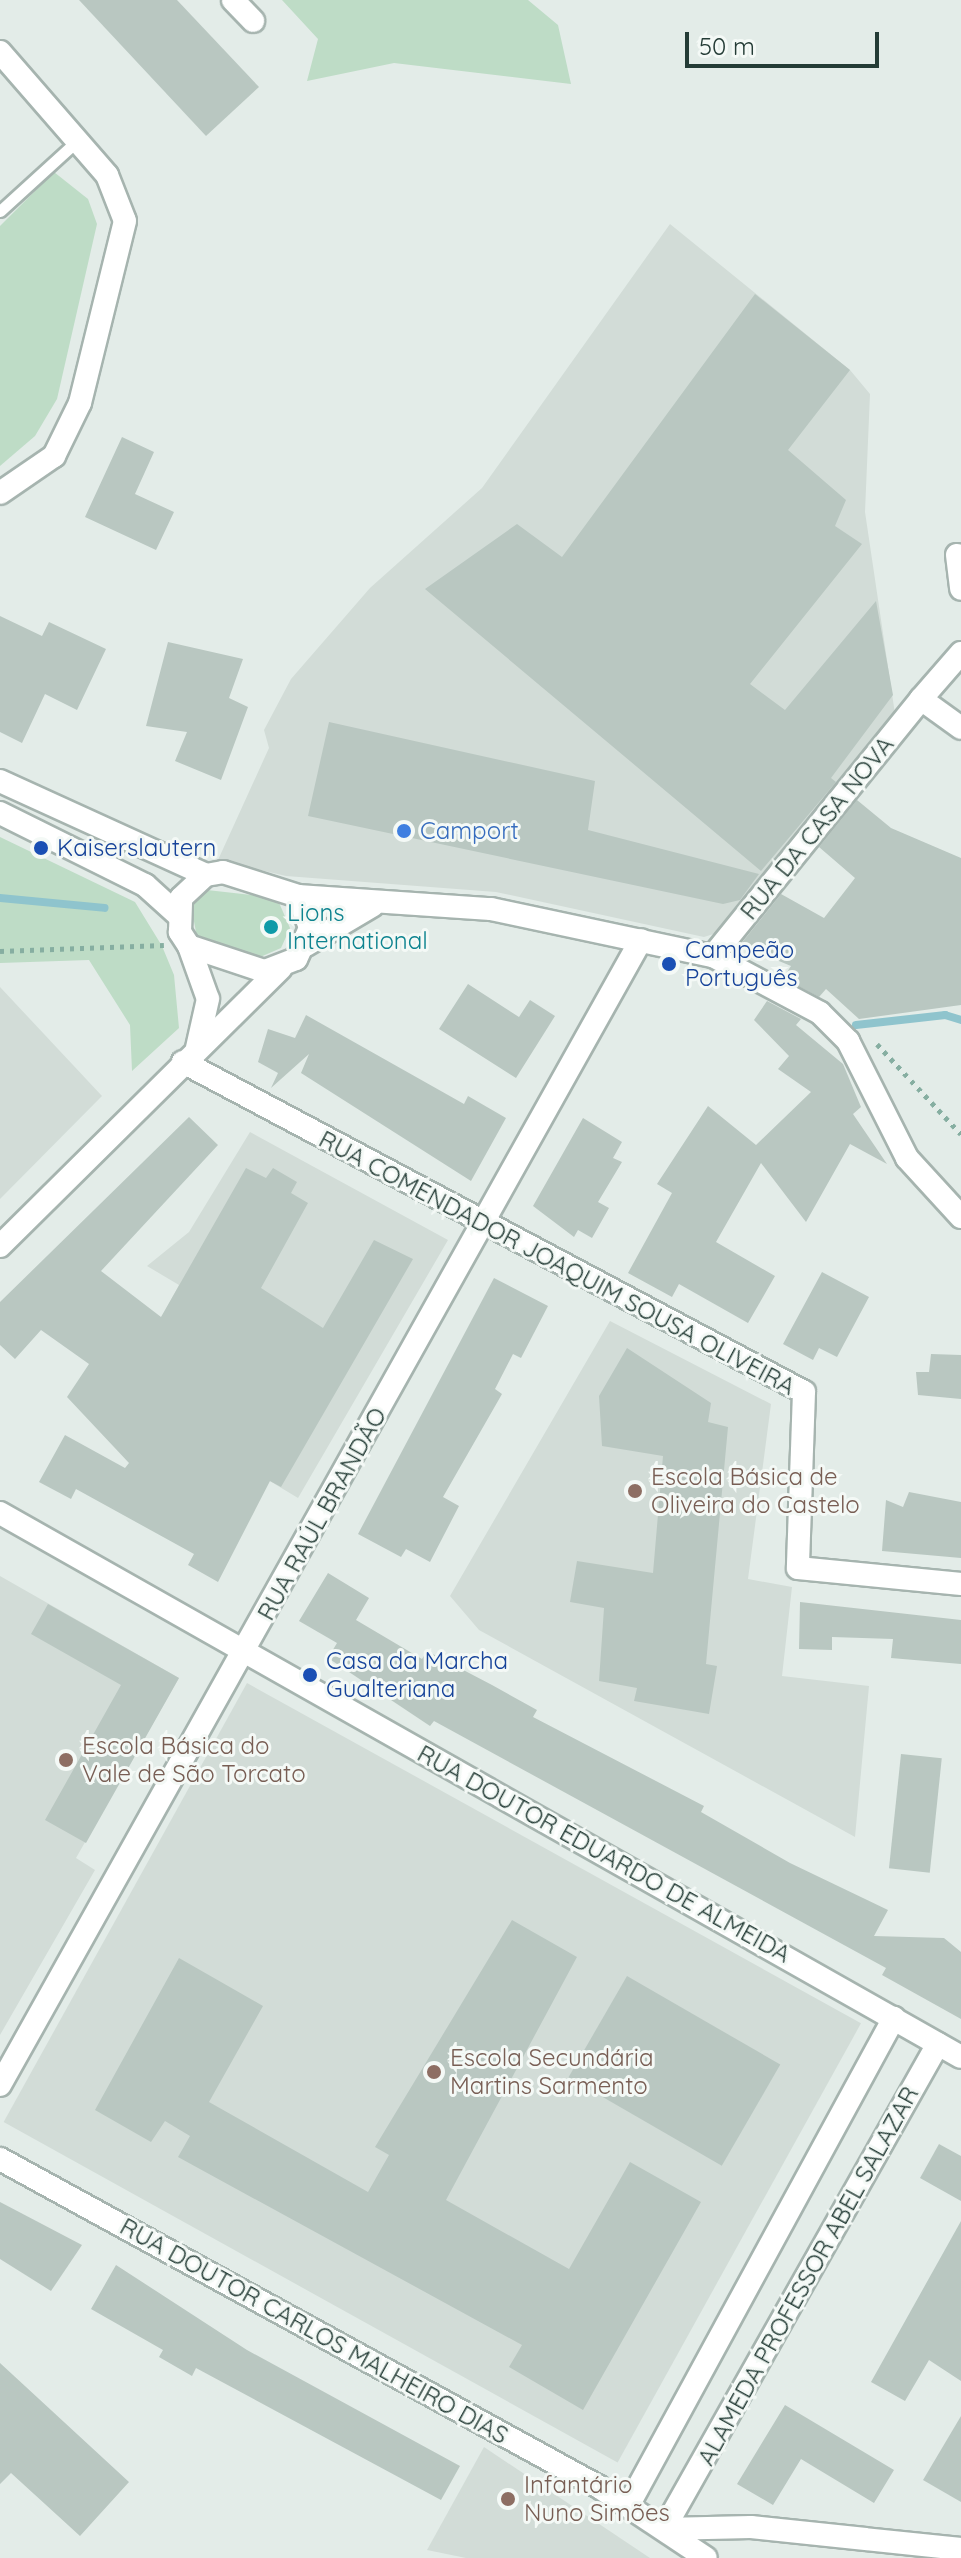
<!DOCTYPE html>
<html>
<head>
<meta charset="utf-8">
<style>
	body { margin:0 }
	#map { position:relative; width:961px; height:2558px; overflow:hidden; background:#e3ece8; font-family:Quicksand,sans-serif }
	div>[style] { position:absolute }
	.built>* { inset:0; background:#d2dcd7; transform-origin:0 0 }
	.green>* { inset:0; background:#bedcc6 }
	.stream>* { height:8px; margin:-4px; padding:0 4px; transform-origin:4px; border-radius:4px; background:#8fc4cd }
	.building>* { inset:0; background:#b9c7c1; transform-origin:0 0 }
	.path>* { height:5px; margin-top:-2.5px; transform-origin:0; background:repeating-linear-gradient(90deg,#86aea1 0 4px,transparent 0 10px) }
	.roads { filter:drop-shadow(2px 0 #a6b4af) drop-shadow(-2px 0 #a6b4af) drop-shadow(0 2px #a6b4af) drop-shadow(0 -2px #a6b4af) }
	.lane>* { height:11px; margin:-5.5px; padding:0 5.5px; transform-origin:5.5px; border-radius:5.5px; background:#fff }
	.street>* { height:22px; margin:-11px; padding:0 11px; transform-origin:11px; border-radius:11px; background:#fff }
	.dots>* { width:22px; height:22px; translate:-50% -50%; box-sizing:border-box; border:4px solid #f4f9f6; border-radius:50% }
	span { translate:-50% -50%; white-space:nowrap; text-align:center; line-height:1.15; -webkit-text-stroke:6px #f4f9f6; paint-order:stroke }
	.street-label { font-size:24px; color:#243c36 }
	.shop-label { font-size:24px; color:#366cbe }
	.left { translate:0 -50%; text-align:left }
	.transit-label { font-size:24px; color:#164399 }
	.culture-label { font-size:24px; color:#0d838f }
	.education-label { font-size:24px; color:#785e54 }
	.scale { position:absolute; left:685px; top:32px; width:194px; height:36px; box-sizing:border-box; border:4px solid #243c36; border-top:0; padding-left:10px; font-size:24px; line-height:28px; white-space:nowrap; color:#243c36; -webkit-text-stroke:6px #f4f9f6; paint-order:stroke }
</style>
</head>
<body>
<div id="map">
	<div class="built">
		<div style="clip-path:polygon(670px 224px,850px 370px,870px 394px,865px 512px,895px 714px,726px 930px,704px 937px,496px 892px,286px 876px,218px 860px,269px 748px,264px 730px,291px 679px,370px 588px,482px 488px)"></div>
		<div style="clip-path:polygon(0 987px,102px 1096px,0 1199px)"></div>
		<div style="clip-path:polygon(250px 1132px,448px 1240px,298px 1498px,162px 1416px,166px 1309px,179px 1285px,147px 1266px,189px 1232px)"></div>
		<div style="clip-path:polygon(610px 1321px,771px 1404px,748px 1579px,792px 1587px,782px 1676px,869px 1686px,855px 1837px,479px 1630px,450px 1596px)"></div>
		<div style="clip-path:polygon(0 1576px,179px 1678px,76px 1858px,95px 1870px,0 2035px)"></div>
		<div style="left:247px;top:1683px;width:702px;height:502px;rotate:29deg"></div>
		<div style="clip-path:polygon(484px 2447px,650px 2558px,466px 2558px,427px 2550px)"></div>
	</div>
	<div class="green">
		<div style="clip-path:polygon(282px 0,528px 0,558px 25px,571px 84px,394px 63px,307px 81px,318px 39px)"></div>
		<div style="clip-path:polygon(54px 172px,88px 199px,97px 224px,57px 399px,35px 436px,0 466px,0 226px)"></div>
		<div style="clip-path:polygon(0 837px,135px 902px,162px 946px,174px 975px,179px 1028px,132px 1071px,130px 1025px,89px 960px,0 963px)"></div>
		<div style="clip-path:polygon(207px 890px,277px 898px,290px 928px,281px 948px,258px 958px,197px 937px,191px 906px)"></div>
	</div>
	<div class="stream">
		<div style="left:0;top:898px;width:105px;rotate:5.4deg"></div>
		<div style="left:856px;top:1025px;width:90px;rotate:-6.4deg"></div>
		<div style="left:945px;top:1015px;width:17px;rotate:17deg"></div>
	</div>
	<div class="building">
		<div style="clip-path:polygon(79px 0,177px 0,259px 87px,206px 136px)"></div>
		<div style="clip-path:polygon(755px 294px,850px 370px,788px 450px,846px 500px,835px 526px,862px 544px,750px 684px,785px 710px,876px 601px,893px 695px,831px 778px,836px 782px,761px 871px,425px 589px,517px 524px,562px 557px)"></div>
		<div style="clip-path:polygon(122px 437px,154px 452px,135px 494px,174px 512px,156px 550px,85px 517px)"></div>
		<div style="clip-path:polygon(0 616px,42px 636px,49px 622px,106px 649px,77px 710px,45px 694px,22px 743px,0 732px)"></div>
		<div style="clip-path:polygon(168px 642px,243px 659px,229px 698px,248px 707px,221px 780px,175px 761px,187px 732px,146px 726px)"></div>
		<div style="clip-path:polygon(329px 722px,595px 781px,588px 830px,759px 874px,740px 900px,723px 904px,308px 816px)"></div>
		<div style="clip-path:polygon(857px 800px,891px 828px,961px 858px,961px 1005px,859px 1019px,826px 989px,819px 997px,783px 978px,791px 966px,740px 945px,781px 894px,824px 918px,855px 878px,819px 847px)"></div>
		<div style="clip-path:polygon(468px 984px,519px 1017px,530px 1000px,555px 1016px,516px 1078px,439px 1029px)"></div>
		<div style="clip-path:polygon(767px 1001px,801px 1019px,796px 1025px,843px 1064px,861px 1107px,853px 1114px,887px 1164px,850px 1144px,806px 1222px,761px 1163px,716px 1242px,775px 1276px,748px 1323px,679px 1284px,672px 1297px,628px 1273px,672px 1193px,657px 1184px,708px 1106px,756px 1145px,811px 1092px,778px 1069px,789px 1056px,754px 1020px)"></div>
		<div style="clip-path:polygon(306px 1015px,464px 1104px,468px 1096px,506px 1118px,471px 1181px,301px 1073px,309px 1054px,271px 1088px,278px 1073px,258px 1062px,268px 1029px,295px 1038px)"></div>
		<div style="clip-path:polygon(189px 1117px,218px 1145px,101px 1271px,161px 1317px,246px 1168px,266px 1178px,273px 1168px,297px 1182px,291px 1193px,308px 1203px,261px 1288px,323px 1328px,374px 1240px,413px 1259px,281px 1487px,270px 1481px,218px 1582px,188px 1565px,194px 1554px,76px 1489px,71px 1499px,39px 1482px,65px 1435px,125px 1468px,129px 1463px,67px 1397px,89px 1364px,41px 1330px,15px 1359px,0 1345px,0 1302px)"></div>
		<div style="clip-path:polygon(583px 1118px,622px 1142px,613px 1158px,622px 1162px,598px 1202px,609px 1208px,592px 1238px,578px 1230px,574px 1237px,533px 1206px)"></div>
		<div style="clip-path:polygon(822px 1272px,869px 1297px,837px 1357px,819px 1348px,813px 1360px,783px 1344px)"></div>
		<div style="clip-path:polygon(494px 1278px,548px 1306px,521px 1358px,513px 1354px,495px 1389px,502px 1394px,443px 1497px,459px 1506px,430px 1562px,406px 1549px,401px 1557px,358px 1534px)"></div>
		<div style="clip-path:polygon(627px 1348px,711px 1403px,708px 1422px,728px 1427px,706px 1664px,717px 1666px,709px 1714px,634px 1701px,637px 1688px,599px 1681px,604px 1608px,570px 1602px,577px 1561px,653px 1573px,663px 1456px,602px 1446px,599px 1396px)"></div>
		<div style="clip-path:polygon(931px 1354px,961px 1355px,961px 1399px,918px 1395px,916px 1372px,929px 1372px)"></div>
		<div style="clip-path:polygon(909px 1492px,961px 1502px,961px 1558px,882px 1551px,886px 1500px,903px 1507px)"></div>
		<div style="clip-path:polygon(328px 1573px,369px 1598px,356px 1620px,422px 1659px,427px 1651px,492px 1685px,537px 1710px,533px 1717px,704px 1806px,701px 1812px,790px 1863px,888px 1910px,874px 1936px,944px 1938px,961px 1952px,961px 2019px,882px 1975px,886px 1968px,434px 1721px,430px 1726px,328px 1658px,337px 1643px,299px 1621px)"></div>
		<div style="clip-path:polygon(800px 1602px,961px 1620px,961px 1664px,891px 1658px,893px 1639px,832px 1637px,832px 1650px,799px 1649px)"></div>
		<div style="clip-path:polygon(48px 1604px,179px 1678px,86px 1843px,45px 1820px,121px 1685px,31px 1634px)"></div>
		<div style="left:901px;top:1754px;width:41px;height:115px;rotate:6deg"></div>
		<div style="clip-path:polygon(512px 1920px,577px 1957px,446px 2200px,569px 2269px,630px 2162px,701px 2202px,583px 2410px,509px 2367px,522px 2345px,178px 2157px,190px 2136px,165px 2121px,151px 2142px,95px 2110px,179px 1958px,263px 2006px,209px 2102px,368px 2192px,389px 2155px,375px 2147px)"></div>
		<div style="left:627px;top:1976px;width:177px;height:117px;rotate:30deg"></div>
		<div style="clip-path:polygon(939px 2144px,961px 2156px,961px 2201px,920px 2178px)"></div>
		<div style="clip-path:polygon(0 2202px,82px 2245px,51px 2291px,0 2259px)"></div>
		<div style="clip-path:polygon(961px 2221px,961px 2381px,929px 2360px,905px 2401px,871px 2382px)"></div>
		<div style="clip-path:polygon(116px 2265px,247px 2350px,460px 2466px,441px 2500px,196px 2368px,192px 2376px,159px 2357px,163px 2350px,91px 2309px)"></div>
		<div style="clip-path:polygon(0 2363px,129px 2482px,80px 2536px,11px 2473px,0 2484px)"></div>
		<div style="clip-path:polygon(785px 2405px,894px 2470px,874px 2503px,801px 2459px,773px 2505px,737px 2484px)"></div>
		<div style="clip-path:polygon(961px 2416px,961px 2502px,923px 2480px)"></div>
	</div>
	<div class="path">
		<div style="left:0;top:951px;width:164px;rotate:-2.1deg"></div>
		<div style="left:877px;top:1044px;width:123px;rotate:47deg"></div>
	</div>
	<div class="roads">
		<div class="lane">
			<div style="left:0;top:211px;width:104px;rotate:-42.3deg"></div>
		</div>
		<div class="street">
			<div style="left:233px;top:0;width:29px;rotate:46deg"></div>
			<div style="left:0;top:52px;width:163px;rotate:49deg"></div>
			<div style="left:107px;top:175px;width:49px;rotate:68.6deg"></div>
			<div style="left:125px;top:221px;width:187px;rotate:103.9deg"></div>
			<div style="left:80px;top:403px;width:59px;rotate:116.1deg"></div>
			<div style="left:54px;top:456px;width:65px;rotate:145.6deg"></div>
			<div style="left:957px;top:555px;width:34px;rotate:83deg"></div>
			<div style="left:921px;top:699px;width:61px;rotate:-49deg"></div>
			<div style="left:0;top:781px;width:226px;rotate:24.5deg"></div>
			<div style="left:0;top:813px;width:162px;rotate:26.4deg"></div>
			<div style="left:145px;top:885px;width:43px;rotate:42.2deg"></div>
			<div style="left:223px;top:872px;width:79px;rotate:17.7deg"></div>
			<div style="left:298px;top:896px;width:34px;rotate:69deg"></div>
			<div style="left:310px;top:928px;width:34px;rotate:114deg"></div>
			<div style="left:296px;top:959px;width:34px;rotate:159deg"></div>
			<div style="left:264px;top:971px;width:79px;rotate:-161.6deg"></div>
			<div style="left:189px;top:946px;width:17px;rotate:-123deg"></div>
			<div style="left:180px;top:932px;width:34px;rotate:-88deg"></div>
			<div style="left:181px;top:898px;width:34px;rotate:-43deg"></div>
			<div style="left:206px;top:875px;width:17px;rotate:-10deg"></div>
			<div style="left:298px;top:896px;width:193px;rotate:3.9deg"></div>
			<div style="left:491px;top:909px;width:227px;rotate:12deg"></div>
			<div style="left:713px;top:956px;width:121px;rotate:28deg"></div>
			<div style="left:820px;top:1013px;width:40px;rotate:45deg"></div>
			<div style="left:848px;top:1041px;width:131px;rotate:63.2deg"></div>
			<div style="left:907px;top:1158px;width:80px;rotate:47.5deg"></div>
			<div style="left:306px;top:945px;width:77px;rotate:-30.6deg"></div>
			<div style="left:189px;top:946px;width:56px;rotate:70.3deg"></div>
			<div style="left:208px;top:999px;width:50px;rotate:102.7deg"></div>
			<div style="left:713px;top:956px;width:331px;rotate:-51deg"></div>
			<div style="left:921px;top:699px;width:49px;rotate:35.9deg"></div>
			<div style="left:183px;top:1062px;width:703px;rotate:27.99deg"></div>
			<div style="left:804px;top:1392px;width:176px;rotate:92deg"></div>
			<div style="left:798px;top:1568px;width:164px;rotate:5.6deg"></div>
			<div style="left:0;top:1246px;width:395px;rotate:-44.7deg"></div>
			<div style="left:0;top:1513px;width:1104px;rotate:29.51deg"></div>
			<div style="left:0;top:2085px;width:1312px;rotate:-60.76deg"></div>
			<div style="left:0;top:2159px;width:683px;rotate:28.7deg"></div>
			<div style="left:599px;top:2487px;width:128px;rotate:33.6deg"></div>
			<div style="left:628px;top:2506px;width:556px;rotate:-61.41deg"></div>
			<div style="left:664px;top:2529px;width:557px;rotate:-60.54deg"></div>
			<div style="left:664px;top:2529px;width:87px;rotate:-1.3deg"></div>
			<div style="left:751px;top:2527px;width:211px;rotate:6deg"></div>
		</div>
	</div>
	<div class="dots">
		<div style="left:404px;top:831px;background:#3f7fe0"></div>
		<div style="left:41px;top:848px;background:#1a4fb4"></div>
		<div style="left:271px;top:927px;background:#0f9aa8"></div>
		<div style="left:669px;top:964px;background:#1a4fb4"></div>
		<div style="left:635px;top:1491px;background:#8d6e63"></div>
		<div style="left:310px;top:1675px;background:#1a4fb4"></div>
		<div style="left:66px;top:1760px;background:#8d6e63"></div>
		<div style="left:434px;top:2072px;background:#8d6e63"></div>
		<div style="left:508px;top:2499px;background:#8d6e63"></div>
	</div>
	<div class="street-label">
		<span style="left:817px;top:828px;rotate:-51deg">RUA DA CASA NOVA</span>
		<span style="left:557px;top:1263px;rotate:28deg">RUA COMENDADOR JOAQUIM SOUSA OLIVEIRA</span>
		<span style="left:322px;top:1514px;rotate:-61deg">RUA RAÚL BRANDÃO</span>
		<span style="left:604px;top:1854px;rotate:29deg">RUA DOUTOR EDUARDO DE ALMEIDA</span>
		<span style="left:808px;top:2276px;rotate:-61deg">ALAMEDA PROFESSOR ABEL SALAZAR</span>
		<span style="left:314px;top:2331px;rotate:29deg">RUA DOUTOR CARLOS MALHEIRO DIAS</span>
	</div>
	<div class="shop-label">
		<span class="left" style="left:420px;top:831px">Camport</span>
	</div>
	<div class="transit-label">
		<span class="left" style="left:57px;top:848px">Kaiserslautern</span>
		<span class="left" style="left:685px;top:964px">Campeão<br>Português</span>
		<span class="left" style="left:326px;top:1675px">Casa da Marcha<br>Gualteriana</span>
	</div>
	<div class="culture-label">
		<span class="left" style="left:287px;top:927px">Lions<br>International</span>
	</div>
	<div class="education-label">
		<span class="left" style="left:651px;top:1491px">Escola Básica de<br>Oliveira do Castelo</span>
		<span class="left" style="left:82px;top:1760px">Escola Básica do<br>Vale de São Torcato</span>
		<span class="left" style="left:450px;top:2072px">Escola Secundária<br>Martins Sarmento</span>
		<span class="left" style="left:524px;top:2499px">Infantário<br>Nuno Simões</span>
	</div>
	<div class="scale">50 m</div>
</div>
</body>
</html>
